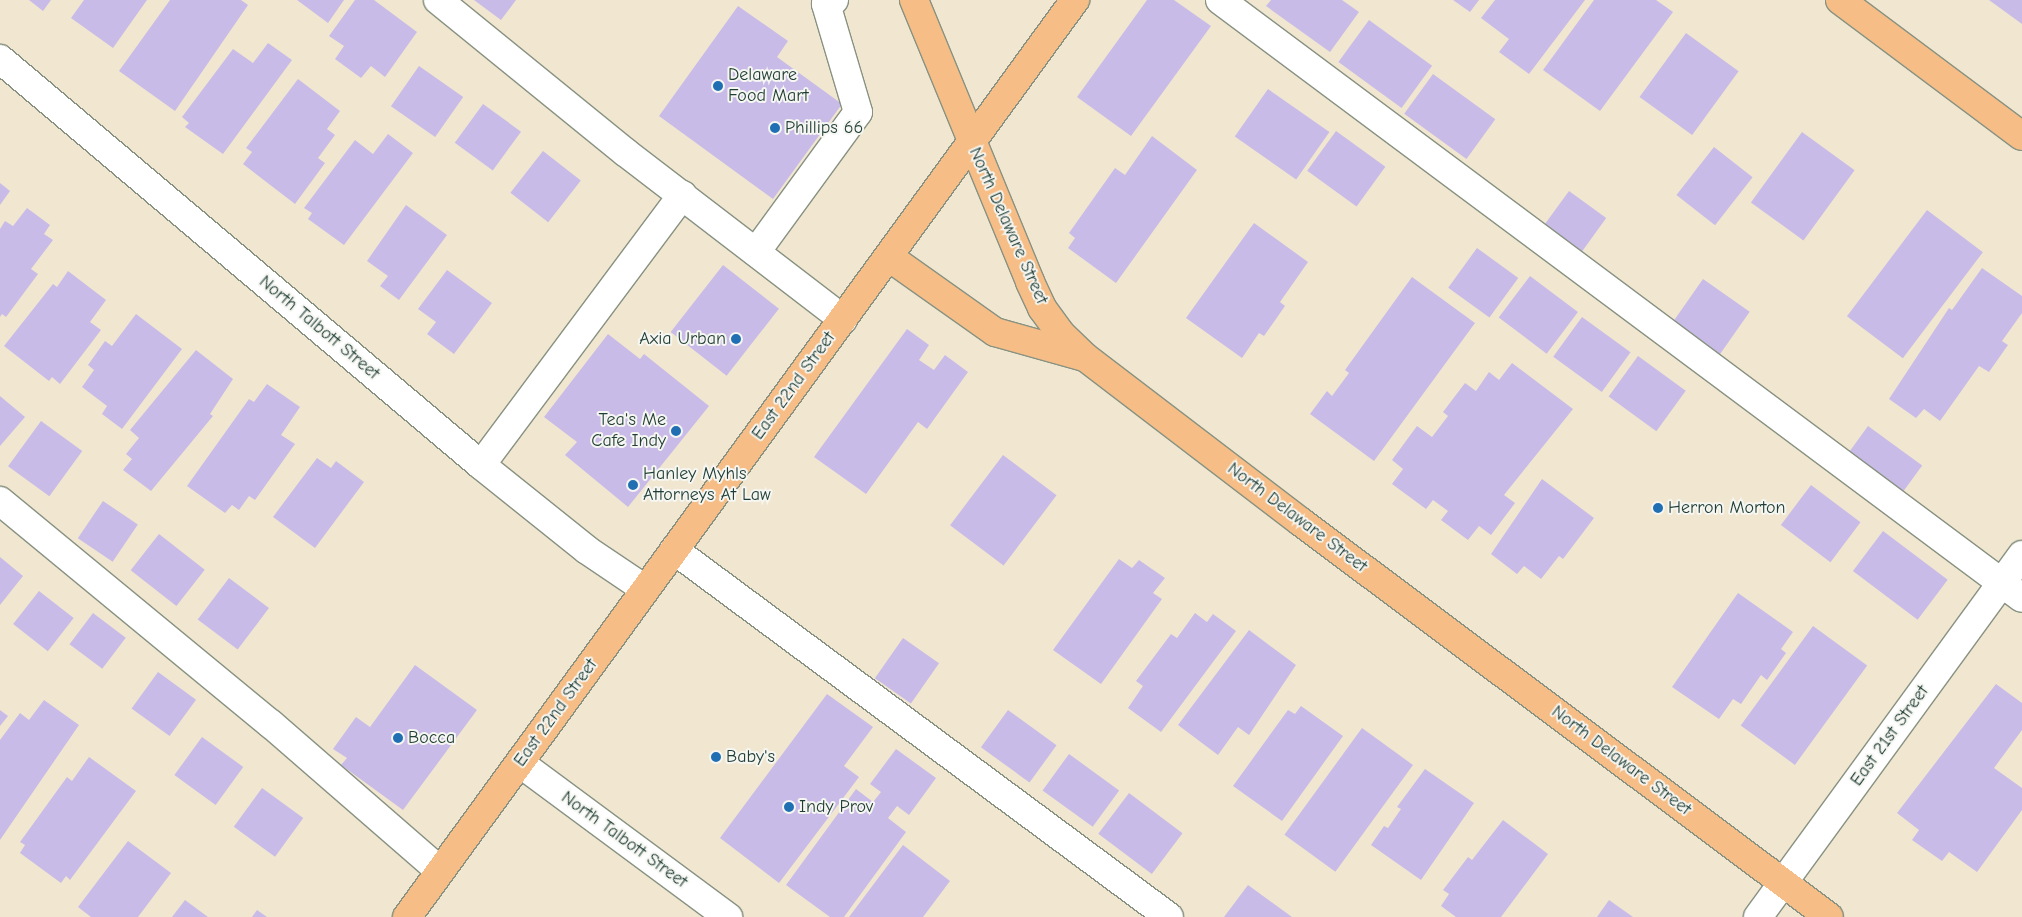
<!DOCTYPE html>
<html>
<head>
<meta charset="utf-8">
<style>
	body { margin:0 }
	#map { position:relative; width:2022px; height:917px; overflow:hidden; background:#f1e7d0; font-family:"Comic Neue",sans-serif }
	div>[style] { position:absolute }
	.building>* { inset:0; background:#c9bbe7; transform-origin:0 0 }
	.roads { filter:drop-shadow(1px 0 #889282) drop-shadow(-1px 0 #889282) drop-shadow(0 1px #889282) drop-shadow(0 -1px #889282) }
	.minor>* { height:28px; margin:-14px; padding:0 14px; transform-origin:14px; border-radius:14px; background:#fff }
	.major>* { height:28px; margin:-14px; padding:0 14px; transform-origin:14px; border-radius:14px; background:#f6be86 }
	.dots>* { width:14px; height:14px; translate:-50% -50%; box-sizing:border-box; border:2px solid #f6f6f2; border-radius:50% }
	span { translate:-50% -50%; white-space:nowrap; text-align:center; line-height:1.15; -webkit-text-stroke:4px #f6f6f2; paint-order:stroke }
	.poi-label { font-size:18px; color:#1f3d34 }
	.left { translate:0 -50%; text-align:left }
	.right { translate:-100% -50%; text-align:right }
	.street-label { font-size:18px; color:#1f3d34 }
</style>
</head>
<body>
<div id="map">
	<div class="building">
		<div style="clip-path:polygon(29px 0,51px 0,43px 11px)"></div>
		<div style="clip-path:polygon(84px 0,147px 0,113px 48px,71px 18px)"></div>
		<div style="clip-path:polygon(170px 0,241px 0,248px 5px,175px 111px,119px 71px)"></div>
		<div style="clip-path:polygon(297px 0,344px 0,328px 23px)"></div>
		<div style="clip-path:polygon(355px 0,374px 0,417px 32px,385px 77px,371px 66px,361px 78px,335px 59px,344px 46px,329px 36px)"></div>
		<div style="clip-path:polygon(474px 0,516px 0,501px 20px)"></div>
		<div style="clip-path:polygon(1147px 0,1174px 0,1211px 26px,1131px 136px,1077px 97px)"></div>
		<div style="clip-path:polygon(1271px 0,1342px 0,1359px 12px,1330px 52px,1266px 6px)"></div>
		<div style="clip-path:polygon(1453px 0,1479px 0,1470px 12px)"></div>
		<div style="clip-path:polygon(1495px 0,1585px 0,1529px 74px,1499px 52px,1509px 39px,1481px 18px)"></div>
		<div style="clip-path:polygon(1594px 0,1656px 0,1673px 12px,1600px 111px,1543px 70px)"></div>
		<div style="clip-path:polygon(1989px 0,2022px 0,2022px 24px)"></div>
		<div style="clip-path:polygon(738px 6px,788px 41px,777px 57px,842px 104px,773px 199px,659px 116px)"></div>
		<div style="left:1369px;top:20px;width:78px;height:52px;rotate:36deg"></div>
		<div style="left:1686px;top:33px;width:65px;height:79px;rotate:36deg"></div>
		<div style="clip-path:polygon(268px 43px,292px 60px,223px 154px,185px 127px,189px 123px,182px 117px,233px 49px,253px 63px)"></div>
		<div style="left:419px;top:66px;width:54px;height:49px;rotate:35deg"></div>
		<div style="left:1433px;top:74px;width:77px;height:49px;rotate:36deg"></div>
		<div style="clip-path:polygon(298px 79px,340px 111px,327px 129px,335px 135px,318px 158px,325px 163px,295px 204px,243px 164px,252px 152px,246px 148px)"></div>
		<div style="left:1268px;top:89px;width:75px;height:58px;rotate:35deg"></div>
		<div style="left:483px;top:104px;width:47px;height:48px;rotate:36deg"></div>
		<div style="left:1336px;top:131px;width:61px;height:49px;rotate:36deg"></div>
		<div style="left:1802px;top:132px;width:65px;height:87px;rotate:36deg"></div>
		<div style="clip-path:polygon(388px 134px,413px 153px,344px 245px,308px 219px,312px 213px,304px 208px,355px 140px,373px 154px)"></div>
		<div style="clip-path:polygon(1152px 136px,1197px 170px,1116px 283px,1068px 248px,1075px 238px,1069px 233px,1115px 168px,1125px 175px)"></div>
		<div style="left:1714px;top:147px;width:49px;height:61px;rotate:38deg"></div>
		<div style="left:543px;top:151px;width:48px;height:53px;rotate:38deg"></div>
		<div style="clip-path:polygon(0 183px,10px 191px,0 205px)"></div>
		<div style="left:1569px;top:191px;width:46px;height:44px;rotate:36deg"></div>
		<div style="clip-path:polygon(406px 205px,447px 235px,399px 300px,380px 286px,388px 276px,367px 261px)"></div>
		<div style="clip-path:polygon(27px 208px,50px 225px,44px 234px,53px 240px,31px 269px,38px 274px,6px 317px,2px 314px,0 317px,0 229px,5px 221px,13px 226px)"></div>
		<div style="left:1927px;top:210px;width:70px;height:133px;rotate:37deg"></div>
		<div style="clip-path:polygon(1254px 223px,1308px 262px,1280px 302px,1285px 306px,1264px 336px,1259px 333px,1242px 358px,1186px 318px)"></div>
		<div style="left:1477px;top:248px;width:51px;height:49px;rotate:36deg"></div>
		<div style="left:723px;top:265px;width:71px;height:85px;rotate:38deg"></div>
		<div style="clip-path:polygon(1982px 268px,2022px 296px,2022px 313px,2002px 341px,2008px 345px,1989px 372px,1979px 366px,1940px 421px,1924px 409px,1916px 418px,1889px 399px,1949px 308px,1952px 310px)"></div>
		<div style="clip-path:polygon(447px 270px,492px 303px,454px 354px,427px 334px,436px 322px,418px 309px)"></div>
		<div style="clip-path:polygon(68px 271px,106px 300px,90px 322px,101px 330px,60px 384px,52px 377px,49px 381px,4px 346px,53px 284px,57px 287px)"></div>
		<div style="left:1530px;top:276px;width:60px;height:52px;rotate:37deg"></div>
		<div style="clip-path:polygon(1412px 277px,1475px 323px,1374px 461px,1310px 414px,1327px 391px,1332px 396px,1349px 373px,1345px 370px)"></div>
		<div style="left:1703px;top:279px;width:57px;height:55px;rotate:35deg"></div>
		<div style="clip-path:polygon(136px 314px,182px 349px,122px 429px,102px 414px,107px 406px,82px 387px,94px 370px,88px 365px,105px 341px,112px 346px)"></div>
		<div style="left:1582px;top:317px;width:60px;height:49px;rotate:36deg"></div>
		<div style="clip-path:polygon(907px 329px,929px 345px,919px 360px,934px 370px,945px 355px,968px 372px,927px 429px,918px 422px,866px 494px,814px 457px)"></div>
		<div style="clip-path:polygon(608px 334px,640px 359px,644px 354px,709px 406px,628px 507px,565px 455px,577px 442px,544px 417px)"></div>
		<div style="clip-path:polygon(196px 350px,233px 379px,210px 414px,213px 416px,151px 491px,123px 470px,132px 459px,126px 454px,139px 438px,130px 430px)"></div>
		<div style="left:1638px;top:356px;width:59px;height:50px;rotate:36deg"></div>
		<div style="clip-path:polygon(1512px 363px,1573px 409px,1504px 495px,1515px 503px,1491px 535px,1479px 526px,1468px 540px,1441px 520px,1448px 511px,1433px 500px,1426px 509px,1392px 484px,1403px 469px,1392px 460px,1417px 426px,1432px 437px,1448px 416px,1443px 412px,1465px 383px,1476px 391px,1489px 372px,1499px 380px)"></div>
		<div style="clip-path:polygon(267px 384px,300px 407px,281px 435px,295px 444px,255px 500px,249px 496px,239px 510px,232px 505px,225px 513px,187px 486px,249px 399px,254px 402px)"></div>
		<div style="clip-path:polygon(0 396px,25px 417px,0 446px)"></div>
		<div style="left:41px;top:421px;width:51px;height:56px;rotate:36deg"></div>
		<div style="left:1868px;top:426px;width:67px;height:42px;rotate:36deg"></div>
		<div style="left:1003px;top:455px;width:67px;height:88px;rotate:37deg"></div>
		<div style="clip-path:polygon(317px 458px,331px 468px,336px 461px,364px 482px,315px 548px,273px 517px)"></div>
		<div style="clip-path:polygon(1542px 479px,1594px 518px,1563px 559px,1559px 556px,1541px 579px,1524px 566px,1517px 574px,1491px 554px)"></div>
		<div style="left:1811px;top:485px;width:62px;height:50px;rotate:37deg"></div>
		<div style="left:103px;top:501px;width:42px;height:45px;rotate:34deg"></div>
		<div style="left:1883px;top:531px;width:81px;height:50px;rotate:37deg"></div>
		<div style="left:159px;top:534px;width:58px;height:46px;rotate:38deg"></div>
		<div style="clip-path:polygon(0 557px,23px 576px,0 605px)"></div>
		<div style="clip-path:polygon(1119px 559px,1132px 568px,1139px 560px,1165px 578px,1153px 593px,1162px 599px,1101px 684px,1053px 650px)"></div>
		<div style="left:229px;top:578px;width:50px;height:52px;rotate:37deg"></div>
		<div style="left:39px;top:591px;width:44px;height:42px;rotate:38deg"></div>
		<div style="clip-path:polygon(1738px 593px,1793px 632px,1781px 649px,1786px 653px,1767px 680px,1761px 675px,1741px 704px,1733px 699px,1719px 719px,1672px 687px)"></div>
		<div style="left:93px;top:613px;width:41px;height:39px;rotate:37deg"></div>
		<div style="clip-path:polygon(1195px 613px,1207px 622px,1213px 614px,1236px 631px,1161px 732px,1128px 708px,1143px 686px,1136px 681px,1171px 634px,1177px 638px)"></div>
		<div style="left:1813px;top:626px;width:67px;height:123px;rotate:36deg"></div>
		<div style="clip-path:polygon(1249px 630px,1296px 665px,1249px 735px,1238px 727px,1218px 755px,1178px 725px)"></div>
		<div style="left:903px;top:638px;width:44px;height:49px;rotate:35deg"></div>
		<div style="clip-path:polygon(415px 665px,477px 710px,403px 810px,341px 765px,347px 758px,333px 749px,356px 717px,370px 727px)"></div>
		<div style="left:158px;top:672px;width:47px;height:45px;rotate:36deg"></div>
		<div style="clip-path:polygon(1996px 684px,2022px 703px,2022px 730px,1994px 768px,2022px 788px,2022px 810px,1977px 872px,1949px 852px,1942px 861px,1912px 840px,1919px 830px,1897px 813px)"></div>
		<div style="clip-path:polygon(827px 694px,873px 727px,844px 766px,859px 777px,779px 883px,720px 838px)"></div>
		<div style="clip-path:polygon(44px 700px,79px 725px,0 840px,0 740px,20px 713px,29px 720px)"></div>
		<div style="clip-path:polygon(1301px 706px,1343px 736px,1282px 821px,1233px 786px,1288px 710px,1295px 714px)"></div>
		<div style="clip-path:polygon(0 710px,8px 716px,0 726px)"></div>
		<div style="left:1008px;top:710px;width:60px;height:46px;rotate:36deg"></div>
		<div style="left:1362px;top:728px;width:63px;height:132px;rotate:36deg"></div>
		<div style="left:202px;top:737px;width:51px;height:47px;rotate:36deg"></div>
		<div style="clip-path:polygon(896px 749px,936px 778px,909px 815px,897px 806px,888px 818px,906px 832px,844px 917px,830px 917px,786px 885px,856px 789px,873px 802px,881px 792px,870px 784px)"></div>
		<div style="left:1069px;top:754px;width:62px;height:45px;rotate:36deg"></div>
		<div style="clip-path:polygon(89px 757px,136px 791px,70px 880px,66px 876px,61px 883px,20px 853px,25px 845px,20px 842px,67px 777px,72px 781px)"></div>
		<div style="clip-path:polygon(1425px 769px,1474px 803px,1421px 880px,1371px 845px,1384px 826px,1388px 828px,1401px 809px,1397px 807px)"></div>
		<div style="left:262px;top:788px;width:51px;height:48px;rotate:36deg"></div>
		<div style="left:1129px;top:793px;width:67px;height:51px;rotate:37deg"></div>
		<div style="clip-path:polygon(1503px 820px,1548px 854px,1501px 917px,1456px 917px,1441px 906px,1449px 894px,1443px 890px,1468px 857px,1472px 860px)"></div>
		<div style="clip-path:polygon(128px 841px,171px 873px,138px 917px,91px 917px,78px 907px)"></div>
		<div style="clip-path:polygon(903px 845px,950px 881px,923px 917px,849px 917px)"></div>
		<div style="clip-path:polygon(1248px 885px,1292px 917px,1224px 917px)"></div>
		<div style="clip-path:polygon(185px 900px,208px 917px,172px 917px)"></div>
		<div style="clip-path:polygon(1609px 900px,1633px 917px,1597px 917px)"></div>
		<div style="clip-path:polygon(257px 910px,267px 917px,252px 917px)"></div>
	</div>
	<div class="roads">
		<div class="minor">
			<div style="left:438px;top:0;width:241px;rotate:39.1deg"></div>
			<div style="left:625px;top:152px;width:275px;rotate:37.5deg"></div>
			<div style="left:1220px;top:0;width:1000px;rotate:36.71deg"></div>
			<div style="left:0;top:59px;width:629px;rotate:40.17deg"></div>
			<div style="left:481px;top:465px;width:136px;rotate:38.7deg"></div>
			<div style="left:587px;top:550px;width:70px;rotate:33.9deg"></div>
			<div style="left:756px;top:252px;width:173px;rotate:-53.9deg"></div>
			<div style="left:858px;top:112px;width:113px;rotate:-106.5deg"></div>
			<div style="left:826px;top:4px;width:9px;rotate:-27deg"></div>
			<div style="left:481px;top:465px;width:337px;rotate:-53.3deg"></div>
			<div style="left:0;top:501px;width:351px;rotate:39.5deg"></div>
			<div style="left:271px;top:724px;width:224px;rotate:41deg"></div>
			<div style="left:674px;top:550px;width:616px;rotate:36.55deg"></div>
			<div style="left:520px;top:763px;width:259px;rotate:36.5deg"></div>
			<div style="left:1758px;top:917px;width:448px;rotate:-53.9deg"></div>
		</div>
		<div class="major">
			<div style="left:914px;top:0;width:305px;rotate:67.6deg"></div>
			<div style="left:1030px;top:282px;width:29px;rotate:65deg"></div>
			<div style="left:1042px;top:308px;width:31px;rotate:54deg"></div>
			<div style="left:1060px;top:333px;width:35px;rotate:44deg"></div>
			<div style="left:1085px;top:357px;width:272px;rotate:37.4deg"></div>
			<div style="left:1301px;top:522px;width:659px;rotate:36.8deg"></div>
			<div style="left:1840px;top:0;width:227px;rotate:36.8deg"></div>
			<div style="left:889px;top:257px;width:130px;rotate:35.3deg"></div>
			<div style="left:995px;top:332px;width:89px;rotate:15.6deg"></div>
			<div style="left:407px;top:917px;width:1135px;rotate:-53.93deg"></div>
		</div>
	</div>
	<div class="dots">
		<div style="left:718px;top:86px;background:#1f6fb2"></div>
		<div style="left:775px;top:128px;background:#1f6fb2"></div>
		<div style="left:736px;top:339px;background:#1f6fb2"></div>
		<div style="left:676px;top:431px;background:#1f6fb2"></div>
		<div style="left:633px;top:485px;background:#1f6fb2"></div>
		<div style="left:1658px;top:508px;background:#1f6fb2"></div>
		<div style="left:398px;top:738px;background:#1f6fb2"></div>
		<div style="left:716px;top:757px;background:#1f6fb2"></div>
		<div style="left:789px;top:807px;background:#1f6fb2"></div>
	</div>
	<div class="poi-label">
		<span class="left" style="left:728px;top:86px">Delaware<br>Food Mart</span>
		<span class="left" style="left:785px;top:128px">Phillips 66</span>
		<span class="right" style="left:726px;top:339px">Axia Urban</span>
		<span class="right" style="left:666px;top:431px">Tea's Me<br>Cafe Indy</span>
		<span class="left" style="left:643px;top:485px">Hanley Myhls<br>Attorneys At Law</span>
		<span class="left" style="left:1668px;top:508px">Herron Morton</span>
		<span class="left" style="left:408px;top:738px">Bocca</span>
		<span class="left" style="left:726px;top:757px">Baby's</span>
		<span class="left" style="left:799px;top:807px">Indy Prov</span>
	</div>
	<div class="street-label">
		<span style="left:1008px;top:226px;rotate:66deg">North Delaware Street</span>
		<span style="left:319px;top:328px;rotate:40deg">North Talbott Street</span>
		<span style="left:794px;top:386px;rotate:-54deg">East 22nd Street</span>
		<span style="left:1297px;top:518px;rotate:37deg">North Delaware Street</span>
		<span style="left:556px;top:713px;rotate:-54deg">East 22nd Street</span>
		<span style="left:1890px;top:736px;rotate:-54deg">East 21st Street</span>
		<span style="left:1621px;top:761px;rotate:37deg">North Delaware Street</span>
		<span style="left:624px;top:840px;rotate:36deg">North Talbott Street</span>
	</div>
</div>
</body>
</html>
